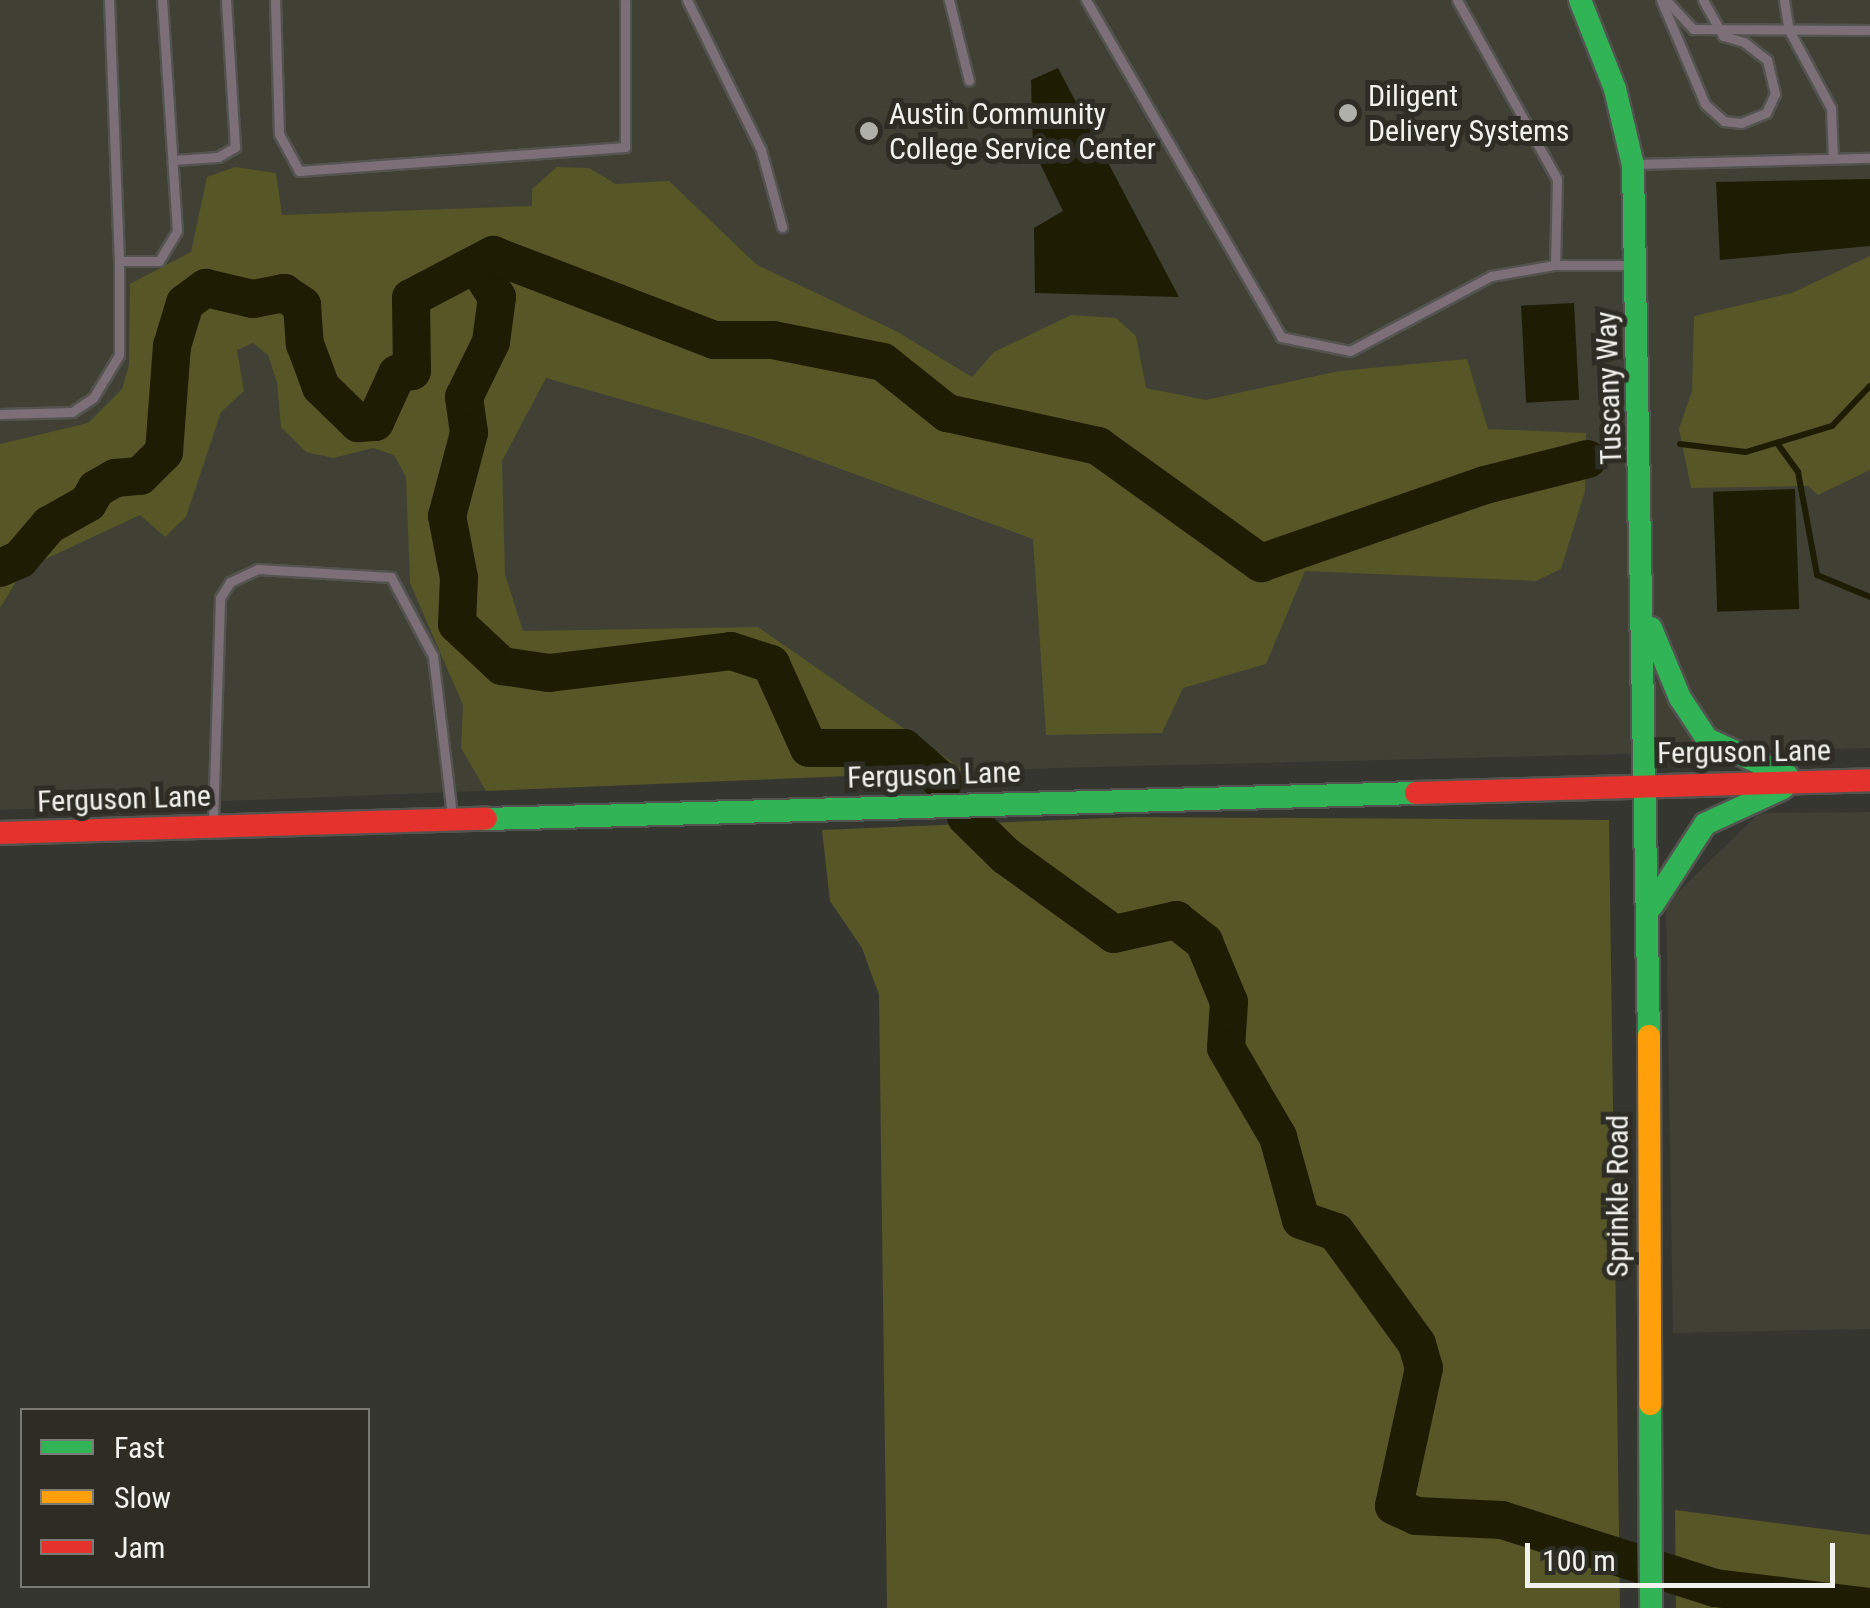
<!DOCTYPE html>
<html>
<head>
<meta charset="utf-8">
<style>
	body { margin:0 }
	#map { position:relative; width:1870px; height:1608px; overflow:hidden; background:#363631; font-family:"Roboto Condensed",sans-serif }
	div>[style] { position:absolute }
	.built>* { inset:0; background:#404034 }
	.green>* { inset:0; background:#565627 }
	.water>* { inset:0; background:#1e1d04; transform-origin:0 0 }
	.stream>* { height:6px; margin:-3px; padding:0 3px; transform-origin:3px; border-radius:3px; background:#1e1d04 }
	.river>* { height:38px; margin:-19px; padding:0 19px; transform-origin:19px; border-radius:19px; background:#1e1d04 }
	.roads { filter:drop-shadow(2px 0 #535350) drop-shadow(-2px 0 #535350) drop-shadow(0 2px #535350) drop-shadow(0 -2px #535350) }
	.lane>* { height:9px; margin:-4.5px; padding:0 4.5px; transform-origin:4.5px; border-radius:4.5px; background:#7c6f77 }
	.fast>* { height:22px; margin:-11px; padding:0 11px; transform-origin:11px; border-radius:11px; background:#30b455 }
	.slow>* { height:22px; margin:-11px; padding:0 11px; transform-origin:11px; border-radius:11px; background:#ff9f0a }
	.jam>* { height:22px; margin:-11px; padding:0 11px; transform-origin:11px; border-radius:11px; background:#e5322d }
	.dots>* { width:28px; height:28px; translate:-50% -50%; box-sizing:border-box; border:5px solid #2d2d26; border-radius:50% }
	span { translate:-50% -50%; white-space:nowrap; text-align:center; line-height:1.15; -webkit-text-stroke:10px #2d2d26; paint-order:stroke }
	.poi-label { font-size:30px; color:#f1f1ed }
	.left { translate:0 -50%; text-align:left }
	.street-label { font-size:30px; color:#f1f1ed }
	.legend { position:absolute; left:20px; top:1408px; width:350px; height:180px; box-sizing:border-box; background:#2d2d26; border:2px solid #7b7b76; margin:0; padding:12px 18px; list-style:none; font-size:30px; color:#f1f1ed }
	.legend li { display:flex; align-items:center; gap:20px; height:50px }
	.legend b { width:50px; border:2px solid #7b7b76 }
	.scale { position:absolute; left:1525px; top:1543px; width:310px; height:45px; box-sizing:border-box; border:5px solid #f1f1ed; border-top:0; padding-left:12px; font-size:30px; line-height:35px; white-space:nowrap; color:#f1f1ed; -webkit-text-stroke:8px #2d2d26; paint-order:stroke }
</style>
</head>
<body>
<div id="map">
	<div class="built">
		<div style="clip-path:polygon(0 0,1870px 0,1870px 748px,1054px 768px,0 810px)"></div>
		<div style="clip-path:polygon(1870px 812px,1870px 1329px,1673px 1333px,1666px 904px,1759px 813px)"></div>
	</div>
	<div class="green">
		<div style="clip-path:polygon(235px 167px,276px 173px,282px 215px,532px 206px,532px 189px,557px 167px,589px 168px,616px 184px,669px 181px,757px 265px,896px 331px,972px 377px,994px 352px,1071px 315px,1116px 318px,1136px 336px,1146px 388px,1206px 400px,1339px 371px,1467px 359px,1488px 429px,1586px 433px,1585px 491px,1561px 569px,1536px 581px,1305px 571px,1266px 664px,1183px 688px,1162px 733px,1046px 735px,1033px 539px,750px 436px,546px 378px,502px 461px,505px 574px,523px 631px,758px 627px,965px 771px,486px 791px,461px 748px,463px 705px,410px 583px,406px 477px,394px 455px,373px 448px,333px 458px,306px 452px,281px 427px,277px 383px,268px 355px,253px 343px,237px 350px,244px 391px,221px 412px,186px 517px,165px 537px,140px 515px,24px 569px,0 608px,0 444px,88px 423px,122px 389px,129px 365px,130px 284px,191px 252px,207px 177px)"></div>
		<div style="clip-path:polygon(1870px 256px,1870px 470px,1818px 495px,1808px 486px,1691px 488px,1679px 429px,1692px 391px,1694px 316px,1792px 293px)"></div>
		<div style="clip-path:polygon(1132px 817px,1609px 820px,1620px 1608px,887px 1608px,879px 995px,862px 948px,830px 901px,822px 830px)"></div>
		<div style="clip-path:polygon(1675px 1510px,1870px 1535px,1870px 1608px,1676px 1608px)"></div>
	</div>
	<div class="water">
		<div style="clip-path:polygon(1058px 68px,1179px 297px,1035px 293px,1034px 228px,1063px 211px,1033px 149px,1031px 80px)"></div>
		<div style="clip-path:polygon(1870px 179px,1870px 246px,1720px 260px,1716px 182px)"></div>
		<div style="left:1574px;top:303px;width:97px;height:53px;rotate:87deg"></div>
		<div style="left:1795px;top:489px;width:120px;height:82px;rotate:88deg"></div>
	</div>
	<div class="stream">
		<div style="left:1777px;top:443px;width:36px;rotate:54deg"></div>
		<div style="left:1798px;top:472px;width:105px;rotate:79.5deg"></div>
		<div style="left:1817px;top:575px;width:57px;rotate:22.5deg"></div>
		<div style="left:1680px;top:444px;width:66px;rotate:6.9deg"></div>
		<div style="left:1746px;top:452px;width:90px;rotate:-16.8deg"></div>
		<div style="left:1832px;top:426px;width:55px;rotate:-46.5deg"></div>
	</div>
	<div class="river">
		<div style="left:478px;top:268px;width:35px;rotate:57deg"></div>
		<div style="left:497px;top:297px;width:45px;rotate:97.6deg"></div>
		<div style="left:491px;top:342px;width:61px;rotate:116.1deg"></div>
		<div style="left:464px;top:397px;width:36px;rotate:82deg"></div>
		<div style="left:469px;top:433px;width:86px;rotate:104.8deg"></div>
		<div style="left:447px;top:516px;width:63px;rotate:79deg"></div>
		<div style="left:459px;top:578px;width:46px;rotate:92.5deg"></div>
		<div style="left:457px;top:624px;width:62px;rotate:43deg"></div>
		<div style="left:502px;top:666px;width:48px;rotate:8.5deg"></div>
		<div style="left:549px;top:673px;width:183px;rotate:-6.9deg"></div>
		<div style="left:731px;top:651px;width:42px;rotate:18deg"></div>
		<div style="left:771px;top:664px;width:92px;rotate:65.7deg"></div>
		<div style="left:809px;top:748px;width:95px"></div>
		<div style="left:904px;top:748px;width:52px;rotate:41.1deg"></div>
		<div style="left:0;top:568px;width:22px;rotate:-24deg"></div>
		<div style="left:20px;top:559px;width:45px;rotate:-49.5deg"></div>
		<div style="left:49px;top:525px;width:45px;rotate:-29.4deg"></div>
		<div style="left:88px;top:503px;width:16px;rotate:-60deg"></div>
		<div style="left:96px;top:489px;width:22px;rotate:-30deg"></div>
		<div style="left:115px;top:478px;width:25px;rotate:-5deg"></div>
		<div style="left:140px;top:476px;width:34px;rotate:-45deg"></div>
		<div style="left:164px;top:452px;width:106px;rotate:-85.7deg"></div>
		<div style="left:172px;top:346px;width:45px;rotate:-73.2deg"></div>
		<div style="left:185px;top:303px;width:26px;rotate:-36deg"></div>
		<div style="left:206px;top:288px;width:48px;rotate:13.2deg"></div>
		<div style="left:253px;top:299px;width:32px;rotate:-11deg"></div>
		<div style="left:284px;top:293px;width:22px;rotate:34deg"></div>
		<div style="left:302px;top:305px;width:39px;rotate:86deg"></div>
		<div style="left:305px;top:344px;width:46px;rotate:69.6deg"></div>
		<div style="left:321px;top:387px;width:52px;rotate:44.2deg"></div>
		<div style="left:358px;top:423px;width:17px;rotate:-3deg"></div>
		<div style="left:375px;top:422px;width:53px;rotate:-65.4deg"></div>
		<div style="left:397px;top:374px;width:15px;rotate:-11deg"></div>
		<div style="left:412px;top:371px;width:73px;rotate:-90.8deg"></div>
		<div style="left:411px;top:298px;width:93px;rotate:-27.7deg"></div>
		<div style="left:493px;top:255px;width:237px;rotate:21deg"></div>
		<div style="left:714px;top:340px;width:59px"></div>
		<div style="left:773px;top:340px;width:112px;rotate:11.3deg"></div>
		<div style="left:883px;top:362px;width:82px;rotate:38.6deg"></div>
		<div style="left:947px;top:413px;width:155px;rotate:12.3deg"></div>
		<div style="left:1098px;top:446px;width:201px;rotate:35.7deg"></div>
		<div style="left:1261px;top:563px;width:237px;rotate:-19.2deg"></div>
		<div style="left:1485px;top:485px;width:106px;rotate:-14.2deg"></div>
		<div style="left:966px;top:817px;width:56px;rotate:44.3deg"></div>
		<div style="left:1006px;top:856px;width:133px;rotate:35.8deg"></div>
		<div style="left:1114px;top:934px;width:64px;rotate:-12.7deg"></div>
		<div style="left:1176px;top:920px;width:36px;rotate:38deg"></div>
		<div style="left:1204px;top:942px;width:65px;rotate:67.4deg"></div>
		<div style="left:1229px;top:1002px;width:46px;rotate:93.7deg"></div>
		<div style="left:1226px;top:1048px;width:103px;rotate:59.7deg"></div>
		<div style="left:1278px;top:1137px;width:86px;rotate:74.5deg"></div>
		<div style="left:1301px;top:1220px;width:37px;rotate:19deg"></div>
		<div style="left:1336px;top:1232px;width:138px;rotate:54.1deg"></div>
		<div style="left:1417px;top:1344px;width:25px;rotate:74deg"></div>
		<div style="left:1424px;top:1368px;width:141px;rotate:102.3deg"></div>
		<div style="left:1394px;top:1506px;width:24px;rotate:24deg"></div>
		<div style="left:1416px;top:1516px;width:86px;rotate:2.7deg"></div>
		<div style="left:1502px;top:1520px;width:224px;rotate:17.7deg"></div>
		<div style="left:1715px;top:1588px;width:156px;rotate:7deg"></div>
	</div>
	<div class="roads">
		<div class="lane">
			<div style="left:109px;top:0;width:261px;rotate:87.8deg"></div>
			<div style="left:275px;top:0;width:134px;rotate:88.3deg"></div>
			<div style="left:279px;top:134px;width:42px;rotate:61.6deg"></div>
			<div style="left:299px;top:171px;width:327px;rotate:-4.2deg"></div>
			<div style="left:625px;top:147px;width:147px;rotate:-90deg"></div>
			<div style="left:687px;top:0;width:167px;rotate:63.7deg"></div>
			<div style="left:761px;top:150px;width:80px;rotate:74.7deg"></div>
			<div style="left:949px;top:0;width:83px;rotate:76.1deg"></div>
			<div style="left:1086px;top:0;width:389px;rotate:59.9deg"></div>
			<div style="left:1281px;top:337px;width:70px;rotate:11.5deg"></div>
			<div style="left:1350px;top:351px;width:160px;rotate:-28deg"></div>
			<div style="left:1491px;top:276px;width:65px;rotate:-9.8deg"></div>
			<div style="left:1555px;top:265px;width:78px"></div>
			<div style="left:1457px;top:0;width:205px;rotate:60.8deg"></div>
			<div style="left:1557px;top:179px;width:86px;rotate:91.3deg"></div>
			<div style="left:1661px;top:0;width:113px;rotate:67.1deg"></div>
			<div style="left:1705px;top:104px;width:25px;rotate:42deg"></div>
			<div style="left:1724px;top:121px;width:17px;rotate:7deg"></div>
			<div style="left:1741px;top:123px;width:27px;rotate:-22deg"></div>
			<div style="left:1766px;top:113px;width:21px;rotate:-65deg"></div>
			<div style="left:1775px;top:94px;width:35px;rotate:-103deg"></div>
			<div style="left:1767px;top:60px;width:29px;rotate:-142deg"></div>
			<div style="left:1744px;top:42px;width:22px;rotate:-164deg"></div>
			<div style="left:1723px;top:36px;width:41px;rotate:-119.1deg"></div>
			<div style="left:1666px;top:0;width:40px;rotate:47deg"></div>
			<div style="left:1693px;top:29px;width:177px;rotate:0.3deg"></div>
			<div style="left:1784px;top:0;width:30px;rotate:81deg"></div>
			<div style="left:1789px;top:30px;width:89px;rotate:61.7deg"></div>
			<div style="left:1831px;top:108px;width:50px;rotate:87.7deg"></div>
			<div style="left:174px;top:160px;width:44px;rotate:-3.9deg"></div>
			<div style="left:218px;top:157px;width:20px;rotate:-30deg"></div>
			<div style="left:235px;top:147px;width:147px;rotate:-93.5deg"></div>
			<div style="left:1635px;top:164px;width:235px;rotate:-1.5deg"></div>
			<div style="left:0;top:414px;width:72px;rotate:-1.6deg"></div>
			<div style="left:72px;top:412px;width:25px;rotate:-34deg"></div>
			<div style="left:93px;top:398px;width:50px;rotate:-58.8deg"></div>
			<div style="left:119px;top:355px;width:94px;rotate:-90deg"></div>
			<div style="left:119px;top:261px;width:40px"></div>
			<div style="left:159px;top:261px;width:35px;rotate:-59deg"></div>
			<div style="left:177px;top:231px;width:231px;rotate:-93.7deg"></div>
			<div style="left:213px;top:822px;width:224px;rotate:-88.2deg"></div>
			<div style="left:220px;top:598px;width:19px;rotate:-58deg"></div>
			<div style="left:230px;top:582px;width:31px;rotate:-25deg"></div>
			<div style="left:258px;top:569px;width:133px;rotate:3.4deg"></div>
			<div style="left:391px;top:577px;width:89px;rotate:62deg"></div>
			<div style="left:433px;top:656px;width:161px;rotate:83.2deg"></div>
		</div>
		<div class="fast">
			<div style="left:1580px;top:0;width:96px;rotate:68.5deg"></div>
			<div style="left:1615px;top:89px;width:78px;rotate:76.7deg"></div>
			<div style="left:1633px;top:165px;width:871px;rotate:88.95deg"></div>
			<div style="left:1651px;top:628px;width:76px;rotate:67.5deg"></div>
			<div style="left:1680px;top:698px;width:49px;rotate:56.6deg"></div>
			<div style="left:1707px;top:739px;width:89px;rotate:24.6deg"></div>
			<div style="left:486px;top:819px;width:930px;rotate:-1.6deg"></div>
			<div style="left:1652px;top:906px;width:98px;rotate:-57.1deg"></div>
			<div style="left:1705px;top:824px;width:86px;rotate:-24.8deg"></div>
			<div style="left:1650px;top:1404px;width:204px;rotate:89.7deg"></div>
		</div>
		<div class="slow">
			<div style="left:1649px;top:1036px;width:368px;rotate:89.8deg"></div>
		</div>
		<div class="jam">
			<div style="left:1416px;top:793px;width:454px;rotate:-1.6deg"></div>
			<div style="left:0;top:833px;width:486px;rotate:-1.7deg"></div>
		</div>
	</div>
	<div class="dots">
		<div style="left:1348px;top:113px;background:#b0b0ab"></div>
		<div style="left:869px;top:131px;background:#b0b0ab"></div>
	</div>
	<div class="poi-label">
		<span class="left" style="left:1368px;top:113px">Diligent<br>Delivery Systems</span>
		<span class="left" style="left:889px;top:131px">Austin Community<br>College Service Center</span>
	</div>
	<div class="street-label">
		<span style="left:1609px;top:388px;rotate:-92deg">Tuscany Way</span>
		<span style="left:1744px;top:752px;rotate:-1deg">Ferguson Lane</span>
		<span style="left:934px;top:775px;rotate:-2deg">Ferguson Lane</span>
		<span style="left:124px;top:799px;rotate:-2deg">Ferguson Lane</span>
		<span style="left:1618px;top:1196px;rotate:-90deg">Sprinkle Road</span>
	</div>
	<ul class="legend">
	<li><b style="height:12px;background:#30b455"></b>Fast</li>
	<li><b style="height:12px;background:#ff9f0a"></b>Slow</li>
	<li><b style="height:12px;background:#e5322d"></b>Jam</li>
	</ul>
	<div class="scale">100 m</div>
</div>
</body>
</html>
